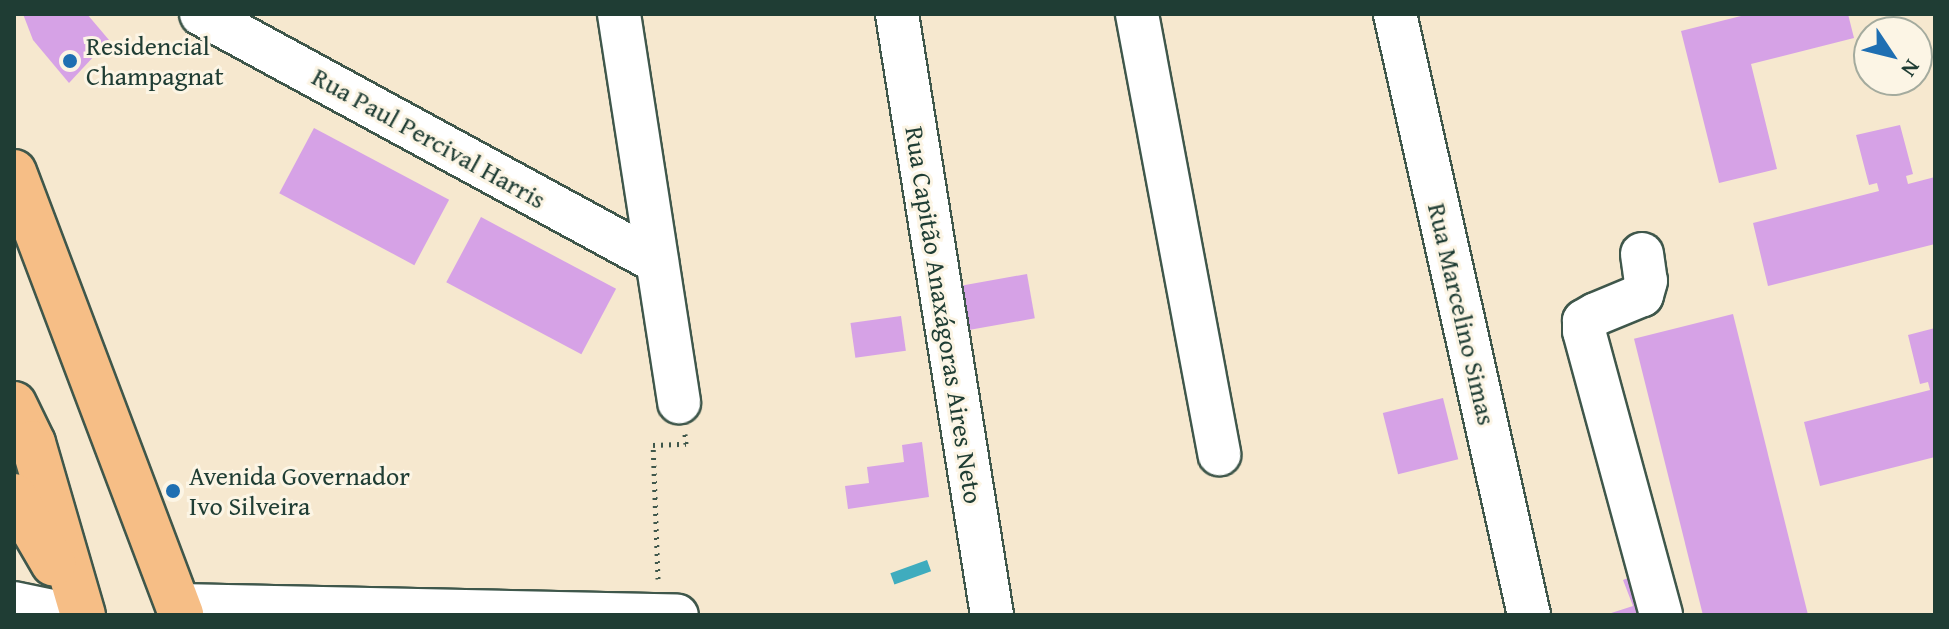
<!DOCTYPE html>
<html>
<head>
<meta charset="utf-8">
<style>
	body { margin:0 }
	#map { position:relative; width:1949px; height:629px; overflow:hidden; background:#f6e8cf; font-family:"Gentium Book Plus",serif }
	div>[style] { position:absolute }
	.water>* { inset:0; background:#3facbe; transform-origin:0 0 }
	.building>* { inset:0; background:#d6a2e6; transform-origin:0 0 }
	.path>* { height:5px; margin-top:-2.5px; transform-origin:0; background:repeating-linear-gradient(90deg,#3f574b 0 2px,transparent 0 8px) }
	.roads { filter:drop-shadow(2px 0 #3f574b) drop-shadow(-2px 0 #3f574b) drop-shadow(0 2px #3f574b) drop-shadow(0 -2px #3f574b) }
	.minor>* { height:42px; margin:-21px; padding:0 21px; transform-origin:21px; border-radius:21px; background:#fff }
	.major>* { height:44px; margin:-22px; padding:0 22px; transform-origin:22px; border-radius:22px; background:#f6be86 }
	.dots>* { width:22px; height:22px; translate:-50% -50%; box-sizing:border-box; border:4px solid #fcf5e5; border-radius:50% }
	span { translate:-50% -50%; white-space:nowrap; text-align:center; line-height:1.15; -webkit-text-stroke:6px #fcf5e5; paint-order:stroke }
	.poi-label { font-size:26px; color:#1f3d34 }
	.left { translate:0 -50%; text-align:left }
	.street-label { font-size:26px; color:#1f3d34 }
	.frame { position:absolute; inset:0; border:16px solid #1f3d34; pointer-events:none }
	.north { position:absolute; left:1853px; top:16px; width:80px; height:80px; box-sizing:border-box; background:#fcf5e5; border:2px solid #a4ab9e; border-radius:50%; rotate:125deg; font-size:22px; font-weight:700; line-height:32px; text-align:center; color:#1f3d34 }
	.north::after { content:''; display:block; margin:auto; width:28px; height:36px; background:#1f6fb2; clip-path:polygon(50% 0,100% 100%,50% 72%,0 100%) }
</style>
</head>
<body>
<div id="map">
	<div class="water">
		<div style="left:927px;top:560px;width:12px;height:39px;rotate:70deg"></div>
	</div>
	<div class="building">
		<div style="clip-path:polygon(23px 14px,87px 14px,109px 40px,69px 83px,33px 40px)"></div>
		<div style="clip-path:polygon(1749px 14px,1848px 14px,1854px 38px,1751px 64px,1777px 169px,1719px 183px,1681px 31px)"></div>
		<div style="clip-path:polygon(1900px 125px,1913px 174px,1906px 176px,1908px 184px,1935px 177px,1935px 244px,1768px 286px,1753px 223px,1879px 191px,1877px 183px,1869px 185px,1856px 135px)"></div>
		<div style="left:314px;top:128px;width:153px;height:74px;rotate:28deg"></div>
		<div style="left:481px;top:217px;width:153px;height:74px;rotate:28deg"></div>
		<div style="left:1027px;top:274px;width:45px;height:67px;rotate:80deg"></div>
		<div style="left:1733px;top:314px;width:310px;height:102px;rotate:76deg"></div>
		<div style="left:901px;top:316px;width:35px;height:51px;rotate:82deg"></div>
		<div style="clip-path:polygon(1935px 328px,1935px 457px,1820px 486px,1804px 422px,1930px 390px,1928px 382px,1920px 384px,1908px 335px)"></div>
		<div style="left:1443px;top:398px;width:63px;height:62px;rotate:76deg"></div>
		<div style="clip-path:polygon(922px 442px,929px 497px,848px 509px,845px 486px,869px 483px,867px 467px,904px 462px,902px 445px)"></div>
		<div style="clip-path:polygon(1638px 574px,1649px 615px,1605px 615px,1633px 606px,1623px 580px)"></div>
	</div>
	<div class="path">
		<div style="left:658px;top:579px;width:134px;rotate:-92.1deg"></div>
		<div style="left:653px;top:445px;width:33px;rotate:-2deg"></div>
		<div style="left:686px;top:444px;width:10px;rotate:-96deg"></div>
	</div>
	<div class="roads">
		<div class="minor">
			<div style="left:201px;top:14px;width:519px;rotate:28.54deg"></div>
			<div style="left:619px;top:14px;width:393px;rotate:81.2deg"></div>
			<div style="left:897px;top:14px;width:608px;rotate:81.02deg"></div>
			<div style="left:1137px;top:14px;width:448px;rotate:79.4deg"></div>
			<div style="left:1395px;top:14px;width:616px;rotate:77.43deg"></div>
			<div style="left:1642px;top:254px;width:27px;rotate:82deg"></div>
			<div style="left:1646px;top:281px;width:15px;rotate:106deg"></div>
			<div style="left:1642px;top:295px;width:50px;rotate:157.6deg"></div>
			<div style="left:1596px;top:314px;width:14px;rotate:150deg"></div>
			<div style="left:1584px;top:321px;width:10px;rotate:90deg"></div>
			<div style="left:1584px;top:331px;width:294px;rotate:74.8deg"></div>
			<div style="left:14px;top:603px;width:59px;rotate:11.7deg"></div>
			<div style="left:179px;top:605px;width:498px;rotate:1.2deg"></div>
		</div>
		<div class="major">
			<div style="left:14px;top:172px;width:473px;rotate:69.3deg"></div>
			<div style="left:14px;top:404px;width:43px;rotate:64deg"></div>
			<div style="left:33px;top:443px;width:179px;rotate:73.8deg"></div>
			<div style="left:14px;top:496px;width:78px;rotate:59.8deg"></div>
		</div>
	</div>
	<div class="dots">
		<div style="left:70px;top:61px;background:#1f6fb2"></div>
		<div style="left:173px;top:491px;background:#1f6fb2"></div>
	</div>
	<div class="poi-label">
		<span class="left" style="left:86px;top:61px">Residencial<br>Champagnat</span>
		<span class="left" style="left:189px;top:491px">Avenida Governador<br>Ivo Silveira</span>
	</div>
	<div class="street-label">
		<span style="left:429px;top:138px;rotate:29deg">Rua Paul Percival Harris</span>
		<span style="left:1462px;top:314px;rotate:77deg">Rua Marcelino Simas</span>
		<span style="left:944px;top:315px;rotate:81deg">Rua Capitão Anaxágoras Aires Neto</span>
	</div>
	<div class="frame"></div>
	<div class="north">N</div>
</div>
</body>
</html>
